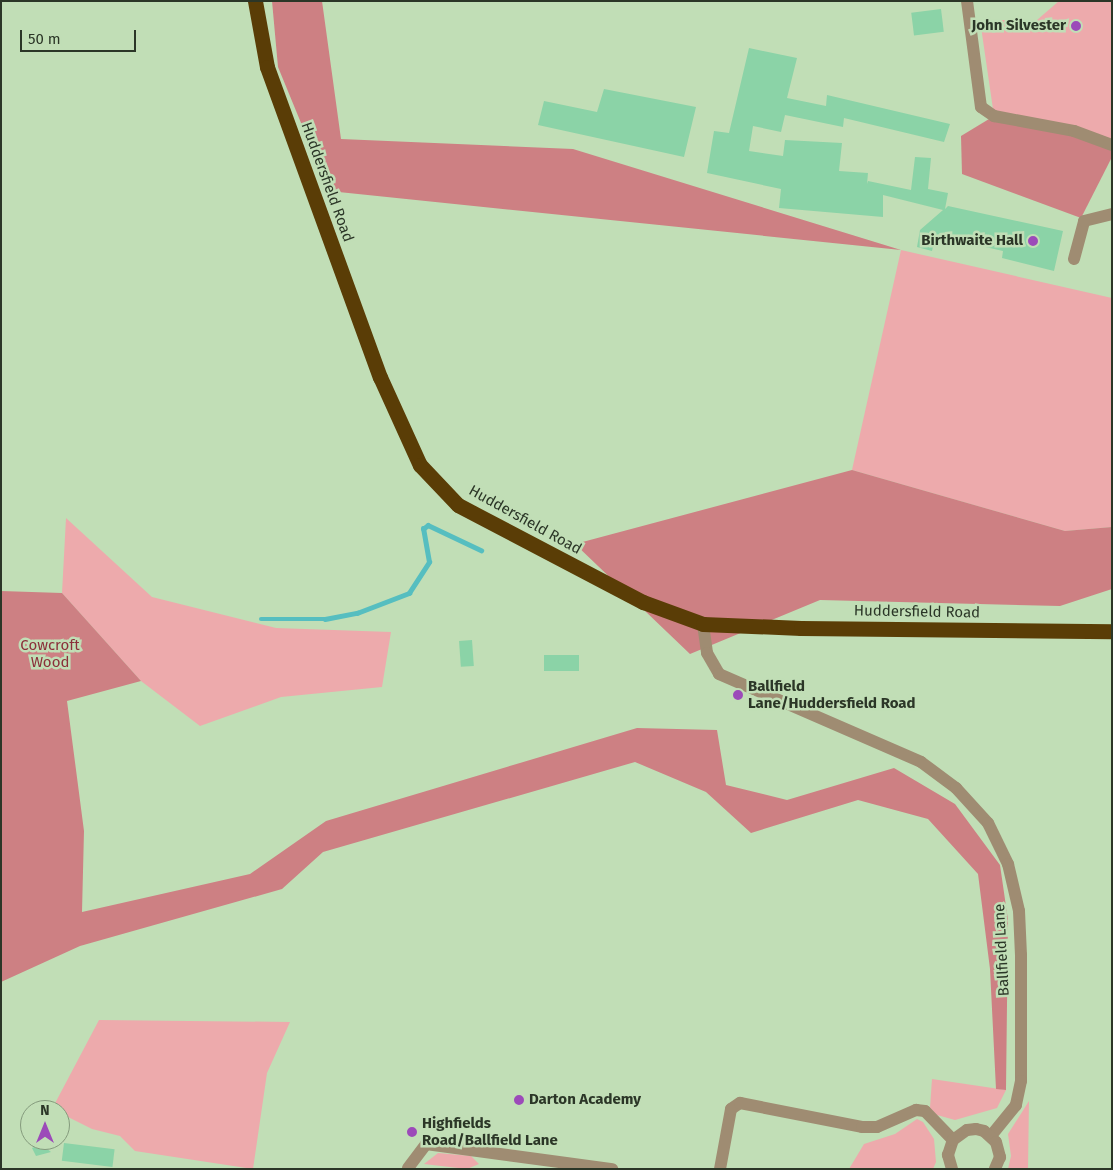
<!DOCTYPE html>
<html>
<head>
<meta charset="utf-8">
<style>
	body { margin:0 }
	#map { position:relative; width:1113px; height:1170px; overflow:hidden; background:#c1deb6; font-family:"Fira Sans",sans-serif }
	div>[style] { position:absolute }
	.green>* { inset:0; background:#edaaac }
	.forest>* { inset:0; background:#cd8083 }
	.stream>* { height:4.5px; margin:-2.25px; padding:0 2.25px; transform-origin:2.25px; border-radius:2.25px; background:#56bec0 }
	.building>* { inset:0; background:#8bd3a7; transform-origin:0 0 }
	.minor>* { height:12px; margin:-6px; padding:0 6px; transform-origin:6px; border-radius:6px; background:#9f8c72 }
	.highway>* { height:15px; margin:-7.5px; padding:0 7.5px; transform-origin:7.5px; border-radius:7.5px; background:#5a3d06 }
	.dots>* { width:14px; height:14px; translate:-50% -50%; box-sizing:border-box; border:2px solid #c1deb6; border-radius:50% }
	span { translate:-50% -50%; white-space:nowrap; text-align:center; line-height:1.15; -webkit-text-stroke:5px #c1deb6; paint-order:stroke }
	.poi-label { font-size:15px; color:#2b3627; font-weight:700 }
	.right { translate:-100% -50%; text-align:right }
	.left { translate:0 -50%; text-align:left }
	.street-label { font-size:15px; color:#2b3627 }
	.park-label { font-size:15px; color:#8b2f3a }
	.frame { position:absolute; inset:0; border:2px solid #2b3627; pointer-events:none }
	.north { position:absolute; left:20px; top:1100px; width:50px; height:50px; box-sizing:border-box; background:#c1deb6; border:1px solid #859b7d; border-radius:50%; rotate:0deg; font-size:14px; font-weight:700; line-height:20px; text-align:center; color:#2b3627 }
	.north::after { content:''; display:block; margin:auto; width:18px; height:22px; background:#9c4ab9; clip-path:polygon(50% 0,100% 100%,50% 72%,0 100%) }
	.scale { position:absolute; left:20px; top:30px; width:116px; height:22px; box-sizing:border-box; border:2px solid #2b3627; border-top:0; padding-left:6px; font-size:15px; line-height:18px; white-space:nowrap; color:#2b3627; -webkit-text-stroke:4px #c1deb6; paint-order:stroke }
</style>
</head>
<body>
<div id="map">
	<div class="green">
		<div style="clip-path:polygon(1059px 1px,1112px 1px,1112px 145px,994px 116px,980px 20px,1037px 20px)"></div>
		<div style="clip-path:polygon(901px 250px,1112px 298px,1112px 527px,1065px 531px,852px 470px)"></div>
		<div style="clip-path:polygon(66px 518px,152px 597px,276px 628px,391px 632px,382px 687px,281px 697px,200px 726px,141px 681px,62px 593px)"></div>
		<div style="clip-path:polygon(99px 1020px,290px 1022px,267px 1073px,253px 1169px,135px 1151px,120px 1136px,92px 1129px,52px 1109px)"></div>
		<div style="clip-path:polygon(932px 1079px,1006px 1090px,997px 1108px,955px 1120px,937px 1115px,930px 1108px)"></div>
		<div style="clip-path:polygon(1029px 1101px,1028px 1169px,1008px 1169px,1011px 1156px,1008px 1134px)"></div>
		<div style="clip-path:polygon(917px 1119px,923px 1122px,934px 1139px,936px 1162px,933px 1169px,849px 1169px,864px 1144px,895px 1134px)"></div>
		<div style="clip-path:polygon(438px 1153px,471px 1156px,479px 1164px,467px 1169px,424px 1164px)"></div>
	</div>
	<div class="forest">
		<div style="clip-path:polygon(272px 1px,322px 1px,341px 139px,573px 149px,901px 250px,329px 191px,278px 67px)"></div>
		<div style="clip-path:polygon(994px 116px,1112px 145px,1112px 157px,1081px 218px,962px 174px,961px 136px)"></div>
		<div style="clip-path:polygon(852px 470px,1065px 531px,1112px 527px,1112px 589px,1060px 606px,820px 600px,690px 654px,575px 544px)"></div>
		<div style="clip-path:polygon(1px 591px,62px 593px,141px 681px,67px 701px,84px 831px,82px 912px,250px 874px,326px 821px,637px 728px,717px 730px,726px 785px,787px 800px,894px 768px,955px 804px,1000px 865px,1008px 920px,1006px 1090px,996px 1089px,990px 969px,978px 874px,928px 819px,858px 800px,751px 833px,706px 792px,635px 762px,323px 852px,282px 889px,80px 946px,1px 982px)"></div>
	</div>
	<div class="stream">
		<div style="left:261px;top:619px;width:64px"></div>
		<div style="left:325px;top:619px;width:33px;rotate:-11deg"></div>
		<div style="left:357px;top:613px;width:56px;rotate:-21deg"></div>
		<div style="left:409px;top:593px;width:37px;rotate:-57deg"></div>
		<div style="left:429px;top:562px;width:34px;rotate:-100deg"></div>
		<div style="left:423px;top:529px;width:6px;rotate:-39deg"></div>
		<div style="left:428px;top:525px;width:59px;rotate:25.3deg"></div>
	</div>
	<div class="building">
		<div style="left:941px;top:9px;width:23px;height:30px;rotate:83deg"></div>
		<div style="clip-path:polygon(749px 48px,797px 58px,787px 98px,826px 106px,827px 95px,950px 124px,944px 142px,844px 118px,843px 127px,785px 115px,781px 132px,753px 126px,749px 151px,783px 156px,785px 140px,842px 143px,839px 171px,868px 173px,867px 184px,868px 181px,911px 190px,915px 157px,931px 158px,928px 189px,948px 193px,945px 209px,948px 206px,1063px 231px,1054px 271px,1002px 258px,1003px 251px,950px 239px,935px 237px,932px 251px,917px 247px,920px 230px,943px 210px,883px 195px,883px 217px,779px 208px,781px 189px,707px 173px,714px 131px,729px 133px)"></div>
		<div style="clip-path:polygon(604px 89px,696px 107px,684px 157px,538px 125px,544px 101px,597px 112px)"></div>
		<div style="left:472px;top:640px;width:26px;height:13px;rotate:86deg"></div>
		<div style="left:544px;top:655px;width:35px;height:16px"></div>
		<div style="left:64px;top:1143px;width:51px;height:18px;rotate:7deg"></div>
		<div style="clip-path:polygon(41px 1144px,51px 1152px,36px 1156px,32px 1148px)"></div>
	</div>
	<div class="minor">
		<div style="left:967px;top:1px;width:107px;rotate:82.5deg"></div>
		<div style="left:981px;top:107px;width:16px;rotate:35deg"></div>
		<div style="left:994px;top:116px;width:81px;rotate:10.6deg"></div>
		<div style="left:1074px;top:131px;width:40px;rotate:20.2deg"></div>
		<div style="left:1074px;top:259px;width:39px;rotate:-75deg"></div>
		<div style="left:1084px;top:221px;width:29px;rotate:-14deg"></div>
		<div style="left:703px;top:624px;width:29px;rotate:82deg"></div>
		<div style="left:707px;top:653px;width:24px;rotate:60deg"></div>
		<div style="left:719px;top:674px;width:220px;rotate:23.5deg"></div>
		<div style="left:921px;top:762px;width:44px;rotate:36.6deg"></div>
		<div style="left:956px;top:788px;width:47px;rotate:47.6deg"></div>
		<div style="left:988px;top:823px;width:46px;rotate:64deg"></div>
		<div style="left:1008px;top:864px;width:48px;rotate:76.8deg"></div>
		<div style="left:1019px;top:911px;width:44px;rotate:87.4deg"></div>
		<div style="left:1021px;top:955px;width:126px;rotate:90deg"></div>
		<div style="left:1021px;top:1081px;width:25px;rotate:102deg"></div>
		<div style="left:1016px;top:1105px;width:40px;rotate:129deg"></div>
		<div style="left:408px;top:1168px;width:30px;rotate:-53deg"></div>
		<div style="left:426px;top:1144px;width:188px;rotate:7.7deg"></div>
		<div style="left:720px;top:1169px;width:61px;rotate:-79.6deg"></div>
		<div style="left:731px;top:1109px;width:11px;rotate:-34deg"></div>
		<div style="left:740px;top:1103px;width:124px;rotate:11.1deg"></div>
		<div style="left:862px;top:1127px;width:15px"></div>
		<div style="left:877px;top:1127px;width:43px;rotate:-23.6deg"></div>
		<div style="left:916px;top:1110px;width:9px;rotate:6deg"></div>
		<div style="left:925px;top:1111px;width:40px;rotate:46deg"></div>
		<div style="left:952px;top:1169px;width:15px;rotate:-106deg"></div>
		<div style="left:948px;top:1155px;width:16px;rotate:-72deg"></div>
		<div style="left:953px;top:1140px;width:17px;rotate:-36deg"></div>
		<div style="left:967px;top:1130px;width:9px;rotate:-6deg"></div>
		<div style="left:976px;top:1129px;width:8px;rotate:14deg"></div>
		<div style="left:984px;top:1131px;width:16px;rotate:43deg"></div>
		<div style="left:996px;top:1142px;width:16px;rotate:75deg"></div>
		<div style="left:1000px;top:1157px;width:13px;rotate:113deg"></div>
	</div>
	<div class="highway">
		<div style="left:255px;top:1px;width:67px;rotate:79.7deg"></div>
		<div style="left:267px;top:67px;width:330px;rotate:70deg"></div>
		<div style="left:380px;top:377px;width:97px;rotate:65.6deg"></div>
		<div style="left:420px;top:465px;width:55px;rotate:46.5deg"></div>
		<div style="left:458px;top:505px;width:209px;rotate:27.7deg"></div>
		<div style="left:643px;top:602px;width:64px;rotate:20.1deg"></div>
		<div style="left:703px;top:624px;width:98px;rotate:2.3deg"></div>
		<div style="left:801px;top:628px;width:311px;rotate:0.6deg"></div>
	</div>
	<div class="dots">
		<div style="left:1076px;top:26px;background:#9c4ab9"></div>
		<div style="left:1033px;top:241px;background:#9c4ab9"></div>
		<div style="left:738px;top:695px;background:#9c4ab9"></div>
		<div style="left:519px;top:1100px;background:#9c4ab9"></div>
		<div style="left:412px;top:1132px;background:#9c4ab9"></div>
	</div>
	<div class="poi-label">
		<span class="right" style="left:1066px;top:26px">John Silvester</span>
		<span class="right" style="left:1023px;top:241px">Birthwaite Hall</span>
		<span class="left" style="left:748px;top:695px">Ballfield<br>Lane/Huddersfield Road</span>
		<span class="left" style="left:529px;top:1100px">Darton Academy</span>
		<span class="left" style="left:422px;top:1132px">Highfields<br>Road/Ballfield Lane</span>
	</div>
	<div class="street-label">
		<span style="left:327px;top:182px;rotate:70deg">Huddersfield Road</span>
		<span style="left:525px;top:520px;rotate:29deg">Huddersfield Road</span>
		<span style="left:917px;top:612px;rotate:1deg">Huddersfield Road</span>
		<span style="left:1002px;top:950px;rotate:-93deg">Ballfield Lane</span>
	</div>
	<div class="park-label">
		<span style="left:50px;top:654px">Cowcroft<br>Wood</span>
	</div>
	<div class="frame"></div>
	<div class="north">N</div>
	<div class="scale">50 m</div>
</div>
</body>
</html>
